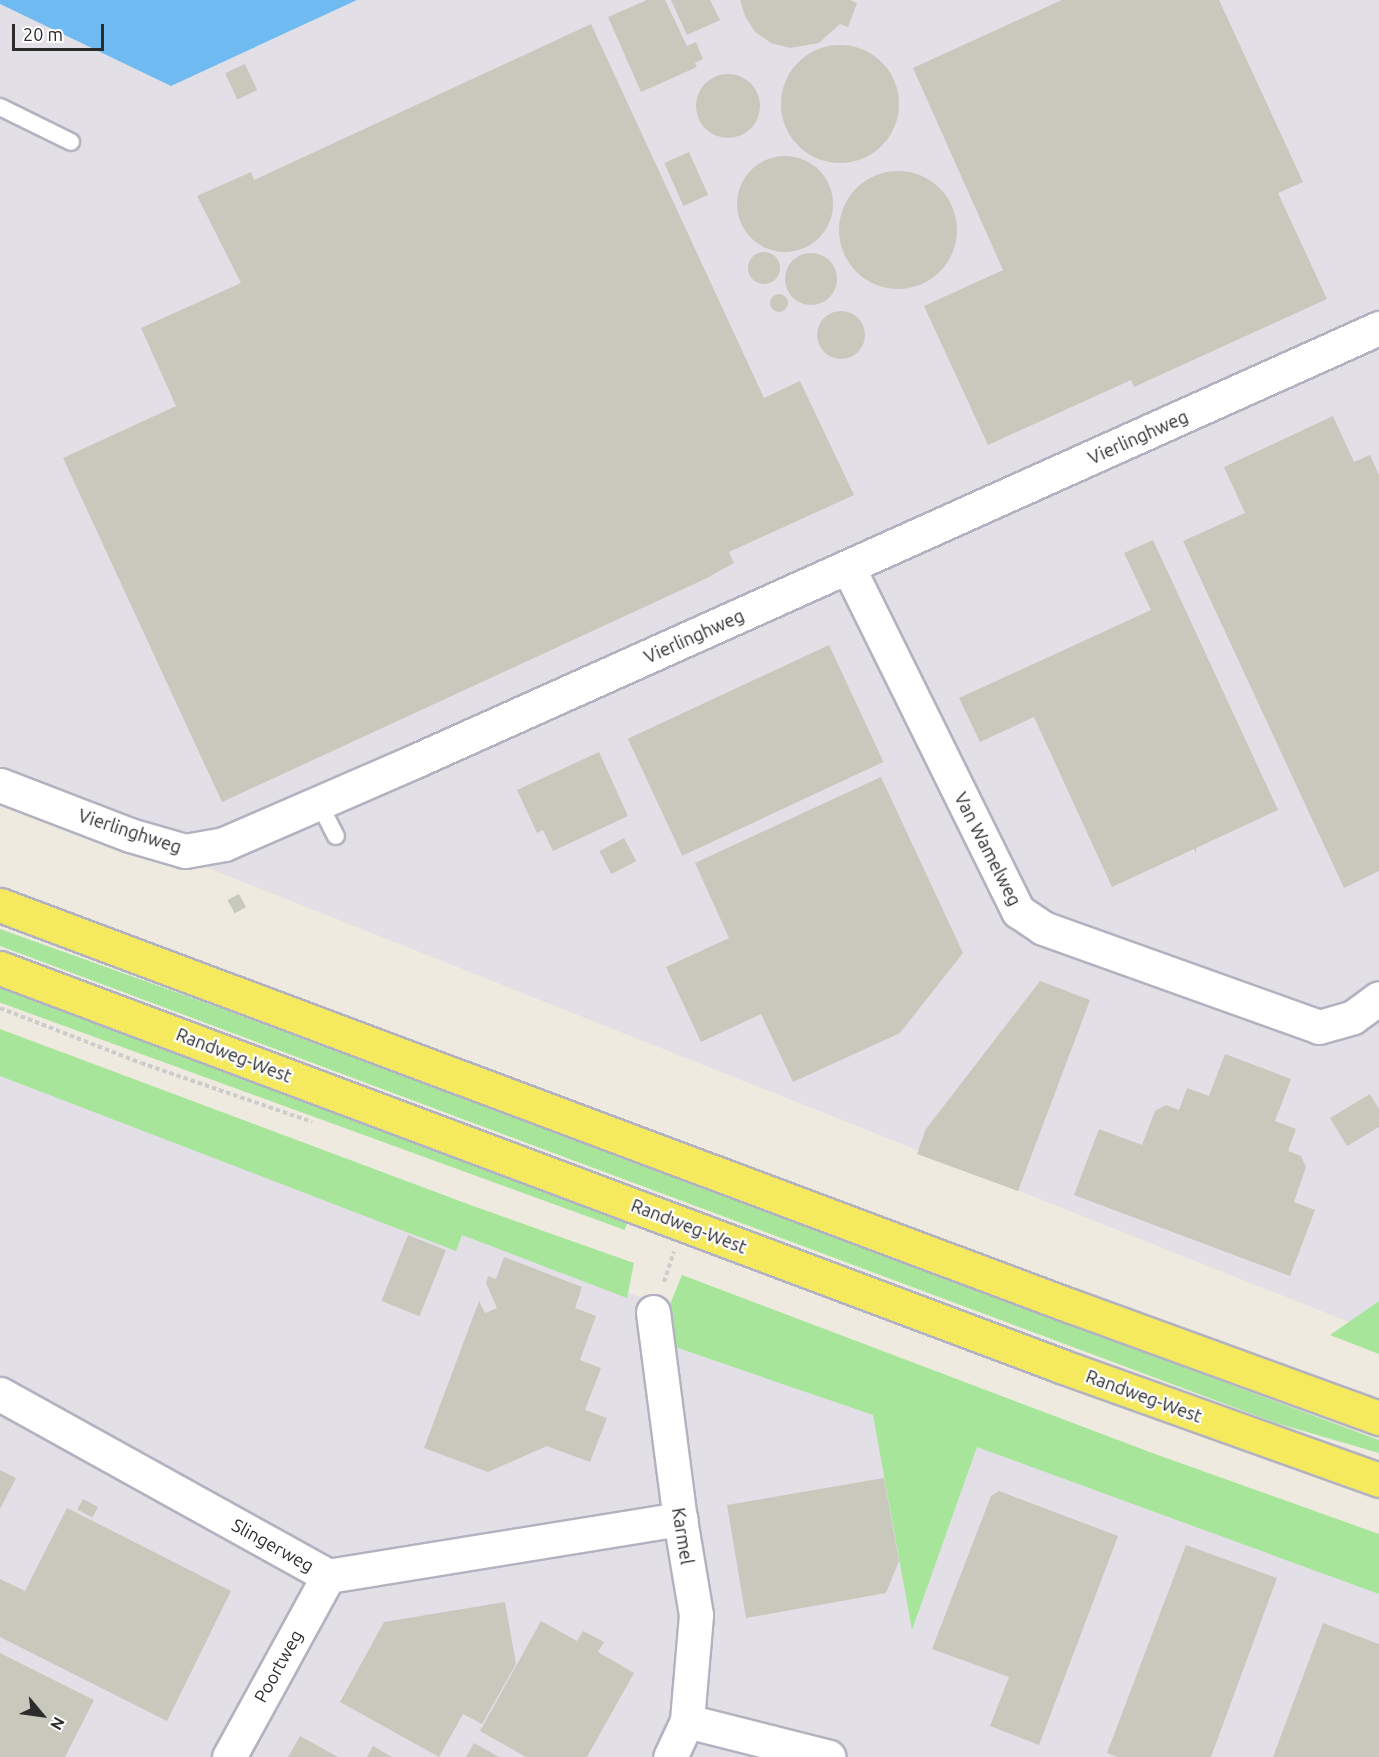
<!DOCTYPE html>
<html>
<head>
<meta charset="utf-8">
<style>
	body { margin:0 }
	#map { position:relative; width:1379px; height:1757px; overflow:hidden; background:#eeeadf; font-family:Ubuntu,sans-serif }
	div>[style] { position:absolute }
	.industrial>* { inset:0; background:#e2dfe7 }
	.green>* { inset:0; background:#a7e69a; transform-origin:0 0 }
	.water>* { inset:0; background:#70baf2 }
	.building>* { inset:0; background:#c9c8bd; transform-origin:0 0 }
	.round { border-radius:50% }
	.path>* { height:4px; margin-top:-2px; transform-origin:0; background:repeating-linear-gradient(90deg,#ccc 0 4.5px,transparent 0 7.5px) }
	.roads { filter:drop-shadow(2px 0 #b2b2c0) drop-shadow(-2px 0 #b2b2c0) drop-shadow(0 2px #b2b2c0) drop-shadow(0 -2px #b2b2c0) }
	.lane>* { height:16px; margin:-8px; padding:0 8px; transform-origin:8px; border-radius:8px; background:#fff }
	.street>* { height:33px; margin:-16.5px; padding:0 16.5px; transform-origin:16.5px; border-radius:16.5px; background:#fff }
	.primary>* { height:33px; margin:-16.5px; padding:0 16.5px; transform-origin:16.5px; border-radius:16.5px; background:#f5ea5d }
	span { translate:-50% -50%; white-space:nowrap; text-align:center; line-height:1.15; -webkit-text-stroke:4.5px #fff; paint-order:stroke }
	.street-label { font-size:18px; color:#2c2c2c }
	.north { position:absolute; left:12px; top:1685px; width:60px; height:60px; -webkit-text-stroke:4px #fff; paint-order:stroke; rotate:119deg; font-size:16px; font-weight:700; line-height:24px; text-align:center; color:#2c2c2c }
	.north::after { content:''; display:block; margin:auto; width:21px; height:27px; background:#2c2c2c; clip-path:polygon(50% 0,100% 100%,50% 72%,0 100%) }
	.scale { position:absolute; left:12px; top:24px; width:92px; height:27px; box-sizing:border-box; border:3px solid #2c2c2c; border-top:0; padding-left:8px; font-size:18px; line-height:21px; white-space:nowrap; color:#2c2c2c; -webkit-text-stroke:4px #fff; paint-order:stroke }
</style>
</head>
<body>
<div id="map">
	<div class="industrial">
		<div style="clip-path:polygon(357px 0,1379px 0,1379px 1334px,0 785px,0 4px,171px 86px)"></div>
		<div style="clip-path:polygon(0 1061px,1379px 1570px,1379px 1757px,0 1757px)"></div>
	</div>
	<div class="green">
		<div style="clip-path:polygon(0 929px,212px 1005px,1379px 1440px,1379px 1453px,1276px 1423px,0 946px)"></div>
		<div style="left:0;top:976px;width:674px;height:25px;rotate:20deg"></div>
		<div style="clip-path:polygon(0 1029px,473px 1206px,634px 1263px,627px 1298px,462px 1235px,456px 1251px,0 1076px)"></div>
		<div style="clip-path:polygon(682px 1275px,1155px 1454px,1379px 1534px,1379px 1594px,977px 1447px,912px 1630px,873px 1415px,669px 1345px,668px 1309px)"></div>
		<div style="clip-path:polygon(1379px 1301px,1379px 1354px,1330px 1335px)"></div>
	</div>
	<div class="water">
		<div style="clip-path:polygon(0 0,357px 0,171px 86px,0 4px)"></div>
	</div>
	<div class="building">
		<div style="clip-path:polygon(647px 0,665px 0,687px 46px,696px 42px,703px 59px,695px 63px,697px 67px,641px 92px,608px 17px)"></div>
		<div style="clip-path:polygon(671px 0,710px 0,720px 20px,687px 35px)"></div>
		<div style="clip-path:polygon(740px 0,850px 0,857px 3px,848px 27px,840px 24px,819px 43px,790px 48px,771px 43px,755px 32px,745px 16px)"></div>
		<div style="clip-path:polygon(1062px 0,1219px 0,1303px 182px,1278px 193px,1327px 299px,1134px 387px,1131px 380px,988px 445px,924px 306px,1003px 270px,913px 68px)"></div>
		<div style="clip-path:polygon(591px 24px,764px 398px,800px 381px,854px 495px,729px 552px,734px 563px,705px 579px,222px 802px,63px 458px,176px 406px,141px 328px,241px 283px,197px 196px,251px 172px,254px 180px)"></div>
		<div class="round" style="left:781px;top:45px;width:118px;height:118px"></div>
		<div style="left:245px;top:64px;width:29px;height:22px;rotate:65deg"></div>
		<div class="round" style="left:696px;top:74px;width:64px;height:64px"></div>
		<div style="left:689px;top:152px;width:47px;height:27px;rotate:66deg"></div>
		<div class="round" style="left:737px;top:156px;width:96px;height:96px"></div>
		<div class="round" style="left:839px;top:171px;width:118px;height:118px"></div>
		<div class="round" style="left:748px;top:252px;width:32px;height:32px"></div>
		<div class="round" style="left:785px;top:253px;width:52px;height:52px"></div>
		<div class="round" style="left:770px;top:294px;width:18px;height:18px"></div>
		<div class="round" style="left:817px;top:311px;width:48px;height:48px"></div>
		<div style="clip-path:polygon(1333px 416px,1354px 462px,1370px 455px,1379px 475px,1379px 871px,1344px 888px,1183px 541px,1245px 513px,1224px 467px)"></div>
		<div style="clip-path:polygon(1153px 540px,1278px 810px,1196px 848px,1196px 853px,1194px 849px,1112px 887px,1034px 717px,980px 742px,959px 698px,1151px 610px,1124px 553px)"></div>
		<div style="left:829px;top:645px;width:129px;height:222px;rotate:65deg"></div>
		<div style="clip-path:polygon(599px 752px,628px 816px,553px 851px,543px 830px,537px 833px,517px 790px)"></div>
		<div style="clip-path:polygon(881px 777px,963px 953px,900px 1033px,793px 1082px,761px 1014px,701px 1042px,666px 967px,729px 938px,695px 863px)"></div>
		<div style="left:624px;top:838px;width:26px;height:28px;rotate:62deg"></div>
		<div style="left:239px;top:894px;width:15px;height:13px;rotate:62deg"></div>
		<div style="clip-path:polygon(1040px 981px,1090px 1000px,1018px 1191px,917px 1154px,926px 1129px)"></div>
		<div style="clip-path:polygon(1225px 1054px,1291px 1079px,1275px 1121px,1296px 1129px,1288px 1151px,1301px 1156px,1306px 1167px,1294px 1202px,1315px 1210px,1290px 1276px,1074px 1195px,1099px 1129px,1142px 1145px,1155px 1111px,1166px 1105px,1179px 1110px,1187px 1088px,1209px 1096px)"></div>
		<div style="clip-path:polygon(1370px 1094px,1379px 1109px,1379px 1127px,1347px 1146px,1330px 1118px)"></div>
		<div style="left:408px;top:1235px;width:41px;height:71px;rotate:22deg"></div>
		<div style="clip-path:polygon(504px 1257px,582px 1287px,575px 1308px,596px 1316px,580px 1360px,601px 1368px,585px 1410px,607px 1418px,590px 1462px,547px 1446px,488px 1472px,424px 1448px,479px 1301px,485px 1313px,497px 1308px,486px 1283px,488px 1276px,496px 1279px)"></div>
		<div style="clip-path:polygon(0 1470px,16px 1478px,0 1509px)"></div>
		<div style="clip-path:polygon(884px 1478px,899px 1561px,886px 1593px,746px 1618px,727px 1505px)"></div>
		<div style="clip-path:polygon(999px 1491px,1118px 1536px,1039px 1745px,990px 1726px,1009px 1677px,932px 1649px,991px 1496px)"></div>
		<div style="left:83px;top:1499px;width:17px;height:12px;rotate:28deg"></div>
		<div style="clip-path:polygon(67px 1508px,231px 1591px,167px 1721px,0 1637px,0 1579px,25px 1591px)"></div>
		<div style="clip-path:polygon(1186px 1545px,1277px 1578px,1211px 1757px,1117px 1757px,1107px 1753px)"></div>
		<div style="clip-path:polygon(505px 1602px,516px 1664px,482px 1724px,463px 1714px,439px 1757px,340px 1702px,384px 1622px)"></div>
		<div style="clip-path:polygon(541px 1621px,577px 1641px,583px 1631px,604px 1642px,598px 1652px,634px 1673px,587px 1757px,526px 1757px,480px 1731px)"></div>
		<div style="clip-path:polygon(1323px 1623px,1379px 1644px,1379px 1757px,1273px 1757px)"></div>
		<div style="clip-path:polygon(0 1653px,94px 1700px,65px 1757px,0 1757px)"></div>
		<div style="clip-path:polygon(300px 1736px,338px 1757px,288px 1757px)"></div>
		<div style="clip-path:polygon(474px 1743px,499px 1757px,466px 1757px)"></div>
		<div style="clip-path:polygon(373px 1746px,392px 1757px,367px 1757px)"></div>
	</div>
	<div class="path">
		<div style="left:0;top:1008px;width:151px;rotate:21.3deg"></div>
		<div style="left:141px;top:1063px;width:181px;rotate:19deg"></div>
		<div style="left:664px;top:1282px;width:32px;rotate:-72deg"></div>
	</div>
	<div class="roads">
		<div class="lane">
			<div style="left:0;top:107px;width:79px;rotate:26.2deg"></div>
			<div style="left:319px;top:803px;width:37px;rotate:63deg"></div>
		</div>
		<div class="street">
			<div style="left:848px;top:567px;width:384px;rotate:63.7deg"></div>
			<div style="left:1018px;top:911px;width:30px;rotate:34deg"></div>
			<div style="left:1043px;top:928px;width:293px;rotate:19.7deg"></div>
			<div style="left:1319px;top:1027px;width:35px;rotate:-16deg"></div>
			<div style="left:1353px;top:1017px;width:32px;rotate:-36deg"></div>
			<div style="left:0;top:785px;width:139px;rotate:21deg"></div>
			<div style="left:130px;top:835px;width:57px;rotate:16.2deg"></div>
			<div style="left:185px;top:851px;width:40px;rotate:-10deg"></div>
			<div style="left:224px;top:844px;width:208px;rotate:-23.5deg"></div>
			<div style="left:415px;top:761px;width:1057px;rotate:-24.19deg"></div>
			<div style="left:653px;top:1312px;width:209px;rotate:82.6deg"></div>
			<div style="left:680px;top:1519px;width:97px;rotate:80.5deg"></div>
			<div style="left:696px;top:1615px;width:106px;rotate:94.9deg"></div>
			<div style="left:687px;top:1721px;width:40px;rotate:115deg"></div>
			<div style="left:0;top:1394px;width:375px;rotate:29deg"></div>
			<div style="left:328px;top:1576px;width:357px;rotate:-9.2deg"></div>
			<div style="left:687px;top:1721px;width:146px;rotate:14.2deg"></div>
			<div style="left:229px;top:1757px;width:206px;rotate:-61.3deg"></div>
		</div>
		<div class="primary">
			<div style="left:0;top:905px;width:1144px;rotate:20.53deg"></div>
			<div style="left:1071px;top:1306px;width:328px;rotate:20deg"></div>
			<div style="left:0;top:968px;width:1133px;rotate:20.56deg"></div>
			<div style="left:1061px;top:1366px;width:338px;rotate:19.7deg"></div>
		</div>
	</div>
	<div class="street-label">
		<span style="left:1138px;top:437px;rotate:-24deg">Vierlinghweg</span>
		<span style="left:694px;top:636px;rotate:-24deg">Vierlinghweg</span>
		<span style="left:130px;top:831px;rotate:18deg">Vierlinghweg</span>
		<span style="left:988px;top:849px;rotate:63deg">Van Wamelweg</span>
		<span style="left:234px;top:1055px;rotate:21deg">Randweg-West</span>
		<span style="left:689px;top:1226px;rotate:21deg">Randweg-West</span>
		<span style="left:1144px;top:1396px;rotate:20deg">Randweg-West</span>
		<span style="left:683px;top:1536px;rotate:81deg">Karmel</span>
		<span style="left:273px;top:1545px;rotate:29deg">Slingerweg</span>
		<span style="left:278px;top:1666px;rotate:-61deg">Poortweg</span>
	</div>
	<div class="north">N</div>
	<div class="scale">20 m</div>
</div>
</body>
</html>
